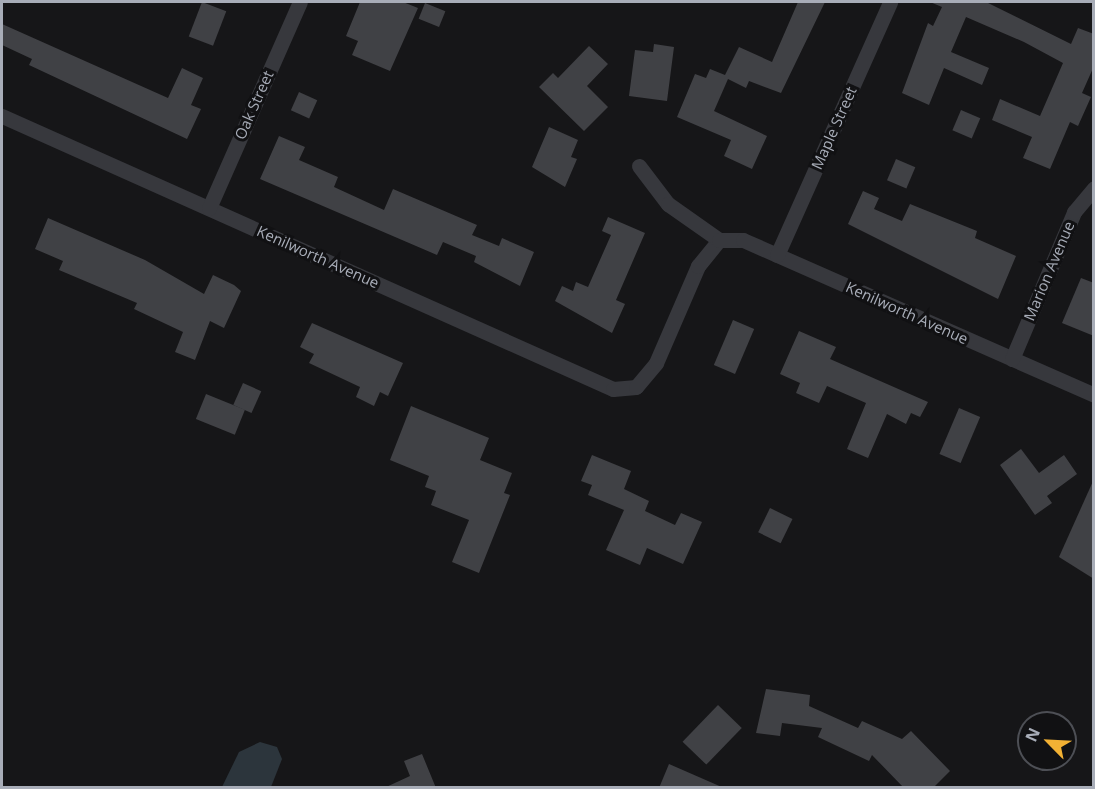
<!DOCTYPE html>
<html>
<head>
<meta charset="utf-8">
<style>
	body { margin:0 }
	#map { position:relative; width:1095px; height:789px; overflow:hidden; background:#161618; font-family:"Open Sans",sans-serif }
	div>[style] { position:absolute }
	.water>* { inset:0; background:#2c353c }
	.building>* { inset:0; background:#404145; transform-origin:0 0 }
	.street>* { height:15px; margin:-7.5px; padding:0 7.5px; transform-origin:7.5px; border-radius:7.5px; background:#37383d }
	span { translate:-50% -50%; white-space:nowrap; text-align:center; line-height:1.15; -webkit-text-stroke:6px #111113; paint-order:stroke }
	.street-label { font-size:15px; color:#a8adb8 }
	.frame { position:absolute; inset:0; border:3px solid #a8adb8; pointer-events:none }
	.north { position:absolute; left:1017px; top:711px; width:60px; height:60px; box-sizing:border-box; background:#111113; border:2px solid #4d4f55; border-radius:50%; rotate:294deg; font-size:16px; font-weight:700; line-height:24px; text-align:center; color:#a8adb8 }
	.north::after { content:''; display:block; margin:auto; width:21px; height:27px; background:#f2b134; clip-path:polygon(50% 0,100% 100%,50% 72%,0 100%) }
</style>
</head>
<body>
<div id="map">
	<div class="water">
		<div style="clip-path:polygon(260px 742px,277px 747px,282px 759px,271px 787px,222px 787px,239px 752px)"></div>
	</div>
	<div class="building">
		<div style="left:202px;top:2px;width:26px;height:37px;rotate:21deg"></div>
		<div style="clip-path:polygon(360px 2px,403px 2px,418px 8px,390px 71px,352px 55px,358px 41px,346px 36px)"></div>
		<div style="clip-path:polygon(798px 2px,825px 2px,781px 93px,749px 81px,746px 88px,728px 79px,714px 111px,767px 136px,752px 169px,724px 156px,731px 140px,677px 117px,695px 74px,706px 78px,710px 69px,725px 75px,739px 47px,772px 62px)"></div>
		<div style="clip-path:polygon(930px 2px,986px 2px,1071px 44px,1078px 28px,1094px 34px,1094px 66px,1082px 93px,1091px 97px,1078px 126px,1070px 122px,1050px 169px,1023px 158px,1032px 137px,992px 120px,1000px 99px,1040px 116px,1063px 63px,1024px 42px,966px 17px,951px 52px,989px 68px,982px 85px,944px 68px,929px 105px,902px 93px,928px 23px,933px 26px,942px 7px)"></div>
		<div style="left:425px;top:3px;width:22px;height:17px;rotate:22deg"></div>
		<div style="clip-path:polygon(2px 24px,168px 98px,182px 68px,203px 78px,191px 105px,201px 109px,187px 139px,29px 65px,32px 59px,2px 45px)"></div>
		<div style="clip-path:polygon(654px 44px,674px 47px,667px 101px,629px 96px,635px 50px,653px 52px)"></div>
		<div style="clip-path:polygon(589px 46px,608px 64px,587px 86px,608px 107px,584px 131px,539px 87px,553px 73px,558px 78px)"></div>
		<div style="left:299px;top:92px;width:20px;height:20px;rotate:24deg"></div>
		<div style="left:961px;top:110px;width:21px;height:22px;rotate:23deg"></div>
		<div style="clip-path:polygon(549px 127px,578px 140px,571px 157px,577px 159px,565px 187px,532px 167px)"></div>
		<div style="clip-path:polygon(279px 136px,305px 147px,299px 160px,338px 177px,334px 187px,384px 210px,393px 189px,477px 225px,472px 235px,499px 246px,502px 238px,534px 252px,520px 286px,474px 262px,476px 256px,443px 242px,437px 255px,260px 179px)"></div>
		<div style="left:896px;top:159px;width:21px;height:23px;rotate:23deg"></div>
		<div style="clip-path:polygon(863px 191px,879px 198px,874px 209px,902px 221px,910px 204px,977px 231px,975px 238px,1016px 256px,998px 299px,848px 224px)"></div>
		<div style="clip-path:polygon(608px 217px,645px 233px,616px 300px,625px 304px,612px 333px,555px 301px,562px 286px,573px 291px,576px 282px,588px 287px,611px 235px,602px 231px)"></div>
		<div style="clip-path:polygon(48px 218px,145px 260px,204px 294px,213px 275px,234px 285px,241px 291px,224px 328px,210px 321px,195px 360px,175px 352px,183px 332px,134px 309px,137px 303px,59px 270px,63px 261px,35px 249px)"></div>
		<div style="clip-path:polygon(1081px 278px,1094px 283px,1094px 336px,1062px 323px)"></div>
		<div style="left:733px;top:320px;width:23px;height:49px;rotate:23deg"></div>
		<div style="clip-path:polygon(312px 323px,403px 363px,388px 396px,380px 392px,374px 406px,356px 397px,360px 387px,309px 363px,314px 354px,300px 347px)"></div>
		<div style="clip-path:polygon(799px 331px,836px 347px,830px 359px,928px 402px,920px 417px,911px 413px,906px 424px,887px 414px,868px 458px,847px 449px,866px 403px,827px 386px,819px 403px,796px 393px,800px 383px,780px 374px)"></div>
		<div style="left:243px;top:383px;width:20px;height:24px;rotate:24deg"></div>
		<div style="left:206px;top:394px;width:42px;height:27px;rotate:22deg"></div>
		<div style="clip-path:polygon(411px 406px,489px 438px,480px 460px,512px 473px,504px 493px,510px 495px,479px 573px,452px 562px,469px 520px,431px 505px,436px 491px,425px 487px,429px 476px,390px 460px)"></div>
		<div style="left:959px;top:408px;width:23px;height:50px;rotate:23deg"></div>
		<div style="clip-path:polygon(1021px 449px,1039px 473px,1064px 455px,1077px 474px,1047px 496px,1052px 503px,1035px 515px,1000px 465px)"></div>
		<div style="clip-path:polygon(592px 455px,631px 471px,624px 489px,649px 501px,645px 511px,675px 525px,681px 513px,702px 522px,683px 564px,647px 548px,640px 565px,606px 550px,624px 510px,588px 495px,592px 485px,581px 481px)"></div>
		<div style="clip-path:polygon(1094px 479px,1094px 579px,1059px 557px)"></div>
		<div style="left:770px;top:508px;width:25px;height:27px;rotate:26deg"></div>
		<div style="clip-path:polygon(766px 689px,810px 695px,809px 706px,858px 728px,862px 721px,902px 739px,911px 731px,950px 771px,933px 788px,904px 788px,872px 755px,869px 761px,818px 737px,822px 728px,782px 723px,780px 736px,756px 733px)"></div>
		<div style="left:718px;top:705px;width:33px;height:51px;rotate:44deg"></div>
		<div style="clip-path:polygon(422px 754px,436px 788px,384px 788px,410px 776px,404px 761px)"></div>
		<div style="clip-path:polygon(669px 764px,724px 788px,659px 788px)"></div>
	</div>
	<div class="street">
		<div style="left:2px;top:116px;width:669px;rotate:24.08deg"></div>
		<div style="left:613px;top:389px;width:23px;rotate:-5deg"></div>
		<div style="left:636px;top:387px;width:31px;rotate:-50deg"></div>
		<div style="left:656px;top:363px;width:106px;rotate:-66.6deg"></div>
		<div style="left:698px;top:266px;width:33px;rotate:-51deg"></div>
		<div style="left:639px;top:166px;width:48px;rotate:52.7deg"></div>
		<div style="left:668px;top:204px;width:62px;rotate:35.2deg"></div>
		<div style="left:209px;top:208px;width:225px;rotate:-66.2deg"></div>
		<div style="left:719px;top:240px;width:24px"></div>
		<div style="left:743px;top:240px;width:384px;rotate:23.8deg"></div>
		<div style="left:777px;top:255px;width:277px;rotate:-65.9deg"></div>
		<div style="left:1012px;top:359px;width:160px;rotate:-67.1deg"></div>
		<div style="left:1074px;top:212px;width:31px;rotate:-50deg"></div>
	</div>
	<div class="street-label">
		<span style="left:254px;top:105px;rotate:-66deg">Oak Street</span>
		<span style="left:834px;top:128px;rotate:-66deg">Maple Street</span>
		<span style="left:318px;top:257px;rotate:24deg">Kenilworth Avenue</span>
		<span style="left:1049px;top:271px;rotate:-67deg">Marion Avenue</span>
		<span style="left:907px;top:313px;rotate:24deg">Kenilworth Avenue</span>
	</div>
	<div class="frame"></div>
	<div class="north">N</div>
</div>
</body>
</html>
